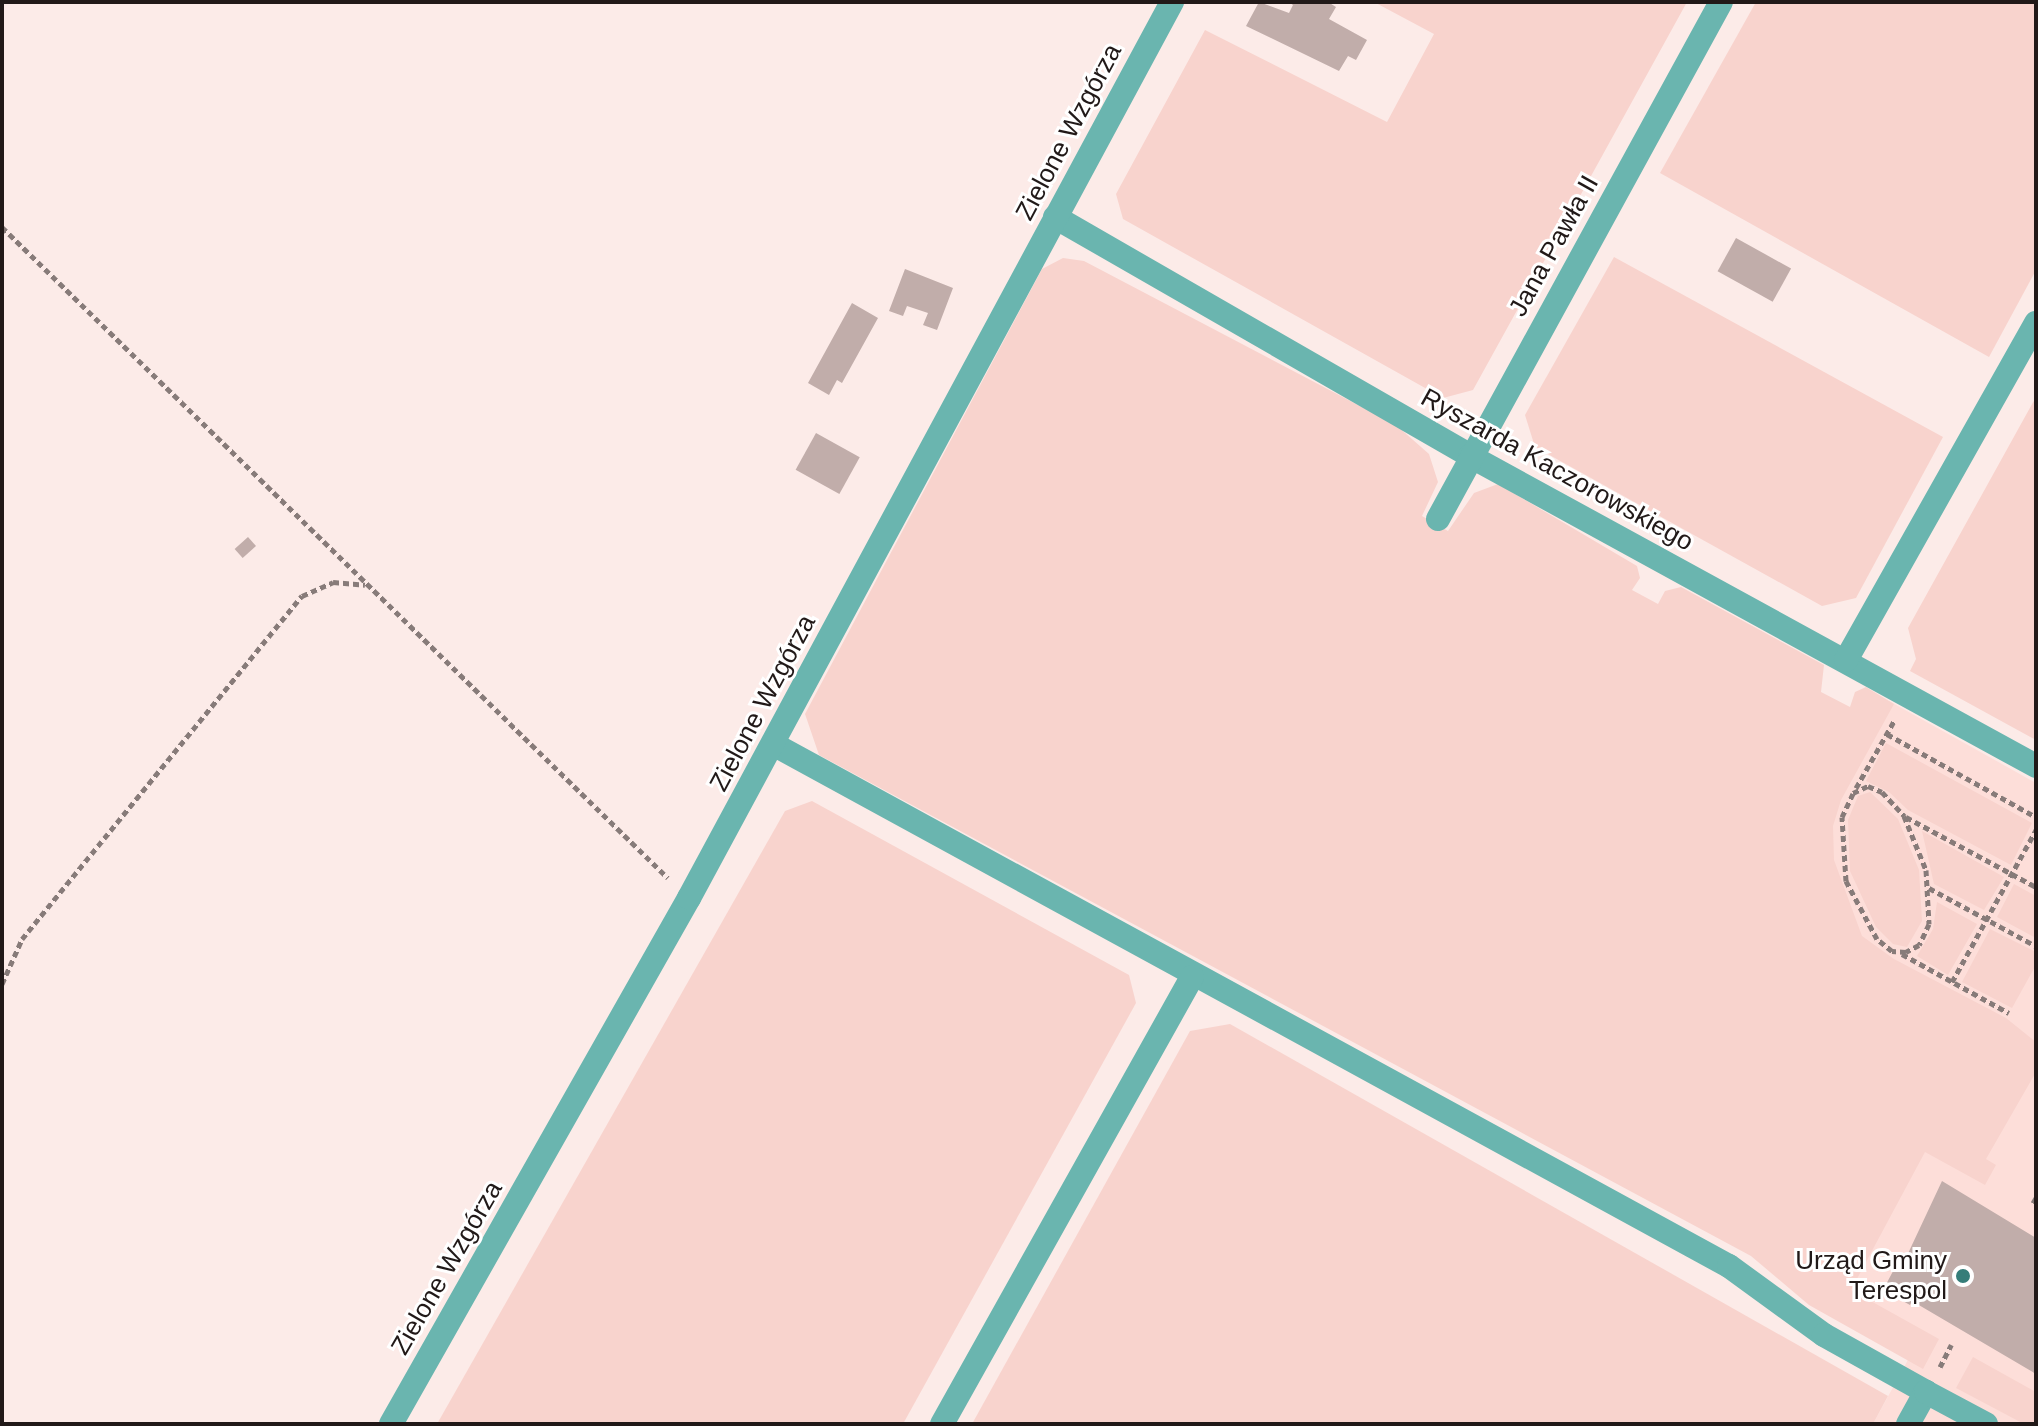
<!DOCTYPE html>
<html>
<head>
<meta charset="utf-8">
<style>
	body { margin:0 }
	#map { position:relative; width:2038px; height:1426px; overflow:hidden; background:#fcebe8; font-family:Arial,sans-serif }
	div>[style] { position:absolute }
	.built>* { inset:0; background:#fdded9 }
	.green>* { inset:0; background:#f8d3cd }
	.building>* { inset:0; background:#c1adaa; transform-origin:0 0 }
	.path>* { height:5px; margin-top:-2.5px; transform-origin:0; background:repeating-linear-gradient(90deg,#877b79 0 6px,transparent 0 10px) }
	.street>* { height:24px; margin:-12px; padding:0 12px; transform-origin:12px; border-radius:12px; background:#6ab5af }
	.dots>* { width:22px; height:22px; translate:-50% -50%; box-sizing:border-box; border:4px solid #fff; border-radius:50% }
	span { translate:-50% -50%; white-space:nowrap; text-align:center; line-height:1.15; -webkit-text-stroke:6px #fff; paint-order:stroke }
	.street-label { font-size:26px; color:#211918 }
	.poi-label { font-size:26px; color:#211918 }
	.right { translate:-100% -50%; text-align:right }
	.frame { position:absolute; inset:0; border:4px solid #211918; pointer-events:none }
</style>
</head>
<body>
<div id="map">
	<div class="built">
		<div style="clip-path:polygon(1889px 701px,2036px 783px,2036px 1424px,1873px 1424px,1909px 1358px,1747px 1253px,1616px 1179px)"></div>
	</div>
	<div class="green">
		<div style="clip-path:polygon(1374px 2px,1687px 2px,1473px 390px,1443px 398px,1123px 219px,1116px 194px,1205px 30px,1387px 122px,1434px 34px)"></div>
		<div style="clip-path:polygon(1756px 2px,2036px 2px,2036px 270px,1989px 357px,1660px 173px)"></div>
		<div style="clip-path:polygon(1614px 257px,1943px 437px,1856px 598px,1822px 606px,1535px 447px,1525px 415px)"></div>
		<div style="clip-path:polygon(1063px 258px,1084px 261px,1396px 425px,1429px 454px,1438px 482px,1422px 516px,1448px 531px,1474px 493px,1498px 484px,1637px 566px,1640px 578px,1632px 590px,1658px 604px,1665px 591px,1681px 587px,1824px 665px,1821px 692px,1850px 707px,1855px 692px,1866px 687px,1894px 704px,1841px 800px,1833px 826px,1834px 860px,1862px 936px,1894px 959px,2006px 1018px,2036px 1042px,2036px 1072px,1986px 1159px,1996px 1165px,1985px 1185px,1925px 1152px,1851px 1290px,1939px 1339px,1923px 1369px,1809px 1305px,1751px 1256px,819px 755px,805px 714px,1042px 269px)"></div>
		<div style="clip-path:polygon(2036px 397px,2036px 740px,1910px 671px,1916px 659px,1908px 628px)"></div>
		<div style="clip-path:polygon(1886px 743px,2032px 823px,2011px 865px,1908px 810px,1889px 792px,1866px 781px)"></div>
		<div style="clip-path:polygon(1870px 792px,1898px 819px,1919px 870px,1922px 921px,1907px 947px,1893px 944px,1876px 927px,1850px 871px,1848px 820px,1858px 796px)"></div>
		<div style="clip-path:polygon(812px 801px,1129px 975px,1136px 1003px,903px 1424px,437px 1424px,785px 811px)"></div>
		<div style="clip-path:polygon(1922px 831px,2004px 877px,1984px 910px,1934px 884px)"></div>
		<div style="clip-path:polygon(2014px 884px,2036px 896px,2036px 938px,1997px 917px)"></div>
		<div style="clip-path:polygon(1937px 902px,1977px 924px,1948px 975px,1917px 956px,1933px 929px)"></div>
		<div style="clip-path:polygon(1990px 929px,2036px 952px,2036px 965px,2012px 1008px,1962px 982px)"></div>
		<div style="clip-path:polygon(1230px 1024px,1888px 1396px,1873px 1424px,972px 1424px,1190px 1031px)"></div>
		<div style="clip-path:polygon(1973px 1357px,2036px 1392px,2036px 1424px,2024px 1424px,1956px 1388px)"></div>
	</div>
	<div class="building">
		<div style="clip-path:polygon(1259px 2px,1289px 13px,1293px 5px,1289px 2px,1328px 2px,1336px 7px,1329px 19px,1367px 40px,1356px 60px,1348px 56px,1339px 71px,1246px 26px)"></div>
		<div style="left:1736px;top:238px;width:63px;height:38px;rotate:29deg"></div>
		<div style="clip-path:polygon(905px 269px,953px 288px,937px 330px,923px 325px,928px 313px,907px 306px,903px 316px,889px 311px)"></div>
		<div style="clip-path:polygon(852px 303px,878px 318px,842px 383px,837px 380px,829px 395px,808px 383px)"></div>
		<div style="left:816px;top:433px;width:50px;height:42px;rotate:29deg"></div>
		<div style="left:248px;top:537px;width:12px;height:18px;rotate:48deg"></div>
		<div style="clip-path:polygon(1942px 1181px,2036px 1238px,2036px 1374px,1912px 1301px,1910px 1305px,1883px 1290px,1899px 1260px,1904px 1262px)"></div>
	</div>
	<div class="path">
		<div style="left:2px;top:227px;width:931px;rotate:44.35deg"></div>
		<div style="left:1887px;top:734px;width:171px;rotate:29.1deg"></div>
		<div style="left:1868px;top:786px;width:15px;rotate:23deg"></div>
		<div style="left:1882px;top:792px;width:33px;rotate:47deg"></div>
		<div style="left:1904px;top:816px;width:58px;rotate:67.8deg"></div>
		<div style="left:1926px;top:870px;width:54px;rotate:86.8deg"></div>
		<div style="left:1929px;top:924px;width:23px;rotate:115deg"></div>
		<div style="left:1919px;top:945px;width:15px;rotate:152deg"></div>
		<div style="left:1906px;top:952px;width:14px;rotate:-176deg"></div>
		<div style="left:1892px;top:951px;width:19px;rotate:-141deg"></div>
		<div style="left:1877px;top:939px;width:66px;rotate:-118.1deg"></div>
		<div style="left:1846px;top:881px;width:64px;rotate:-93.6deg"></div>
		<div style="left:1842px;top:817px;width:26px;rotate:-65deg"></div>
		<div style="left:1853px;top:793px;width:17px;rotate:-25deg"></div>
		<div style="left:1856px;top:788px;width:77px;rotate:-60.4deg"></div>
		<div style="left:1906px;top:817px;width:148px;rotate:28.3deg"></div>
		<div style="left:1929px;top:888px;width:122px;rotate:28.5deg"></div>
		<div style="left:1902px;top:954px;width:122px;rotate:28.9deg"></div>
		<div style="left:1952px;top:982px;width:174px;rotate:-61.1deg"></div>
		<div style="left:2px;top:984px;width:49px;rotate:-66deg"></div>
		<div style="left:22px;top:939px;width:443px;rotate:-50.8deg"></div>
		<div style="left:302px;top:596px;width:34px;rotate:-24deg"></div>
		<div style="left:333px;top:582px;width:32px;rotate:5deg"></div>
		<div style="left:2033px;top:1203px;width:6px;rotate:-59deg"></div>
		<div style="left:1940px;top:1367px;width:25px;rotate:-63deg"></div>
	</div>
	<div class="street">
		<div style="left:1055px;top:217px;width:479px;rotate:29.9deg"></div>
		<div style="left:1470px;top:456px;width:645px;rotate:28.71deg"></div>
		<div style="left:1438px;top:519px;width:589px;rotate:-61.3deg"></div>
		<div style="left:1846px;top:660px;width:387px;rotate:-60.6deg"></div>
		<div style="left:773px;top:744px;width:1089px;rotate:28.64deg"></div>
		<div style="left:1729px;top:1266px;width:117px;rotate:36deg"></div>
		<div style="left:1824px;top:1335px;width:117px;rotate:29.2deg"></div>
		<div style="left:391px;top:1424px;width:605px;rotate:-60.47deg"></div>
		<div style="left:689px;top:898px;width:1018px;rotate:-61.67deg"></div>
		<div style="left:942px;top:1424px;width:512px;rotate:-60.78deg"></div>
		<div style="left:1908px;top:1424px;width:37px;rotate:-61deg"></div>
		<div style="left:1926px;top:1392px;width:68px;rotate:28.1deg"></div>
	</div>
	<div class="dots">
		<div style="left:1963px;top:1276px;background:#357d79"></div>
	</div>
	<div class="street-label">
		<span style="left:1069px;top:132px;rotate:-62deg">Zielone Wzgórza</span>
		<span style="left:1554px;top:246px;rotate:-61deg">Jana Pawła II</span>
		<span style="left:1557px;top:470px;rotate:29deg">Ryszarda Kaczorowskiego</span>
		<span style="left:763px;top:703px;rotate:-62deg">Zielone Wzgórza</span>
		<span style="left:447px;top:1268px;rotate:-60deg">Zielone Wzgórza</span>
	</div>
	<div class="poi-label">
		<span class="right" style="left:1947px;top:1276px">Urząd Gminy<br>Terespol</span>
	</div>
	<div class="frame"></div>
</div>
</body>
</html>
